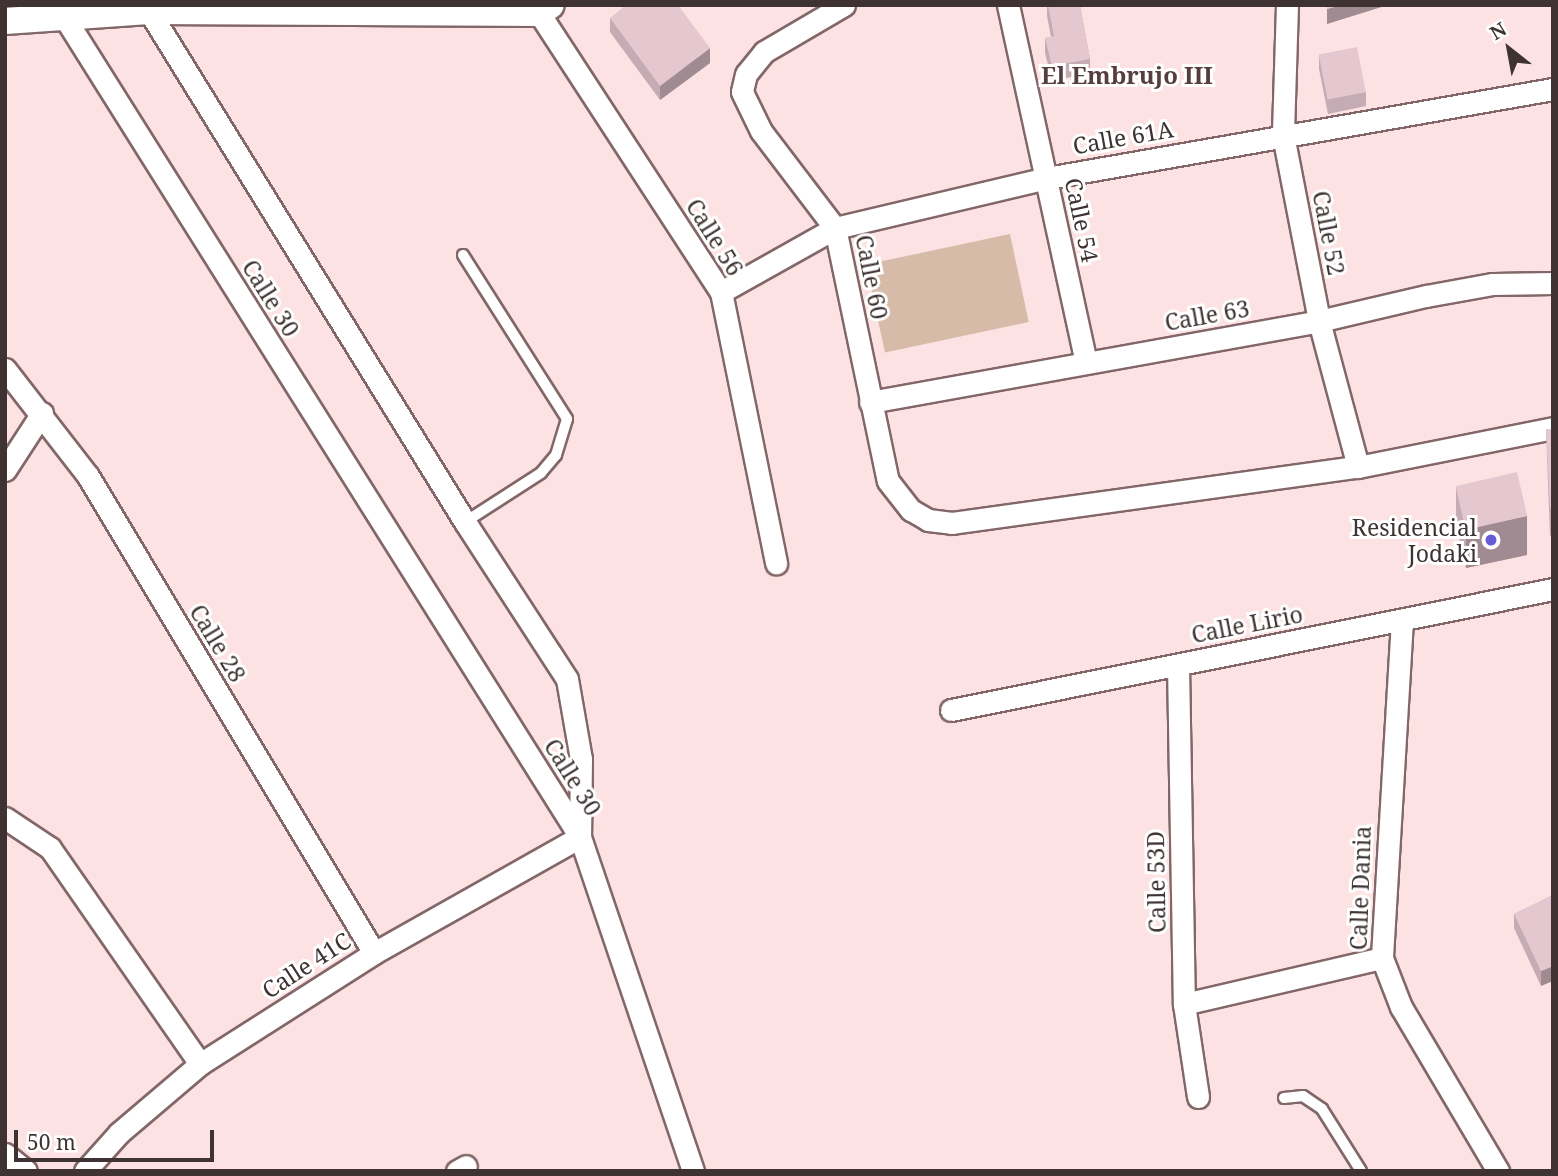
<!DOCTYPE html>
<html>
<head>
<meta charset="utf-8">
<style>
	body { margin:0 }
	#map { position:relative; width:1558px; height:1176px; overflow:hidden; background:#fce2e2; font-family:"Noto Serif",serif }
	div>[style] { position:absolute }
	.green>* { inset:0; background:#d6bba9; transform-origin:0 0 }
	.roads { filter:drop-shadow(2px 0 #836768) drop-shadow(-2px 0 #836768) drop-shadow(0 2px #836768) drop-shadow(0 -2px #836768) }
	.service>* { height:10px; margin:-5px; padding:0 5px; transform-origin:5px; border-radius:5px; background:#fff }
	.minor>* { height:21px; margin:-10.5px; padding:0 10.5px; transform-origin:10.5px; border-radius:10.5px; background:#fff }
	.tertiary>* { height:26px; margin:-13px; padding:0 13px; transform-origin:13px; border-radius:13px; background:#fff }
	.wall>* { inset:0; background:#c5abb3 }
	.shaded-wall>* { inset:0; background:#a08b92 }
	.building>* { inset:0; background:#e5c7d0; transform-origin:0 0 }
	.dots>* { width:19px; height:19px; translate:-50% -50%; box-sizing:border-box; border:4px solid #fff; border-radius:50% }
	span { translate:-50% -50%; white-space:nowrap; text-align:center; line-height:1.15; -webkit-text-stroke:6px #fff; paint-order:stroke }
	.street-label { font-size:23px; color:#3e3232 }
	.poi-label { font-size:23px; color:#3e3232 }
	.right { translate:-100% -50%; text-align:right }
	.neighbourhood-label { font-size:24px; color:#573e3e; font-weight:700 }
	.frame { position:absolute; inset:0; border:7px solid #3e3232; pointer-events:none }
	.north { position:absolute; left:1474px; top:14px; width:70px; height:70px; -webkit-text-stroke:5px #fff; paint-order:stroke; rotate:329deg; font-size:19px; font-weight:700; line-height:28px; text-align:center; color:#3e3232 }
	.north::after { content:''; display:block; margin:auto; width:24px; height:32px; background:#3e3232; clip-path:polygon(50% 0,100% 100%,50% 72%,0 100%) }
	.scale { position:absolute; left:14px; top:1130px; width:200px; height:32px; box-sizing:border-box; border:4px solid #3e3232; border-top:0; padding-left:9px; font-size:21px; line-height:24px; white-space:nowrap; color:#3e3232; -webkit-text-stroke:5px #fff; paint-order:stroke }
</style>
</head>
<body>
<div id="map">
	<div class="green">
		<div style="left:1010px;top:234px;width:90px;height:147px;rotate:78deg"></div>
	</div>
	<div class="roads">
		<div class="service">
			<div style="left:463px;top:255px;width:194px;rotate:57.6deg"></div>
			<div style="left:567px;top:419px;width:38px;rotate:107deg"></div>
			<div style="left:556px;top:455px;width:23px;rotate:130deg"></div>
			<div style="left:541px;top:473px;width:90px;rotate:147.2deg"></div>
			<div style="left:1284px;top:1098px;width:19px;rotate:-6deg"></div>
			<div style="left:1303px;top:1096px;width:23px;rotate:34deg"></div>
			<div style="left:1322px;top:1109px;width:73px;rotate:57.8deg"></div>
		</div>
		<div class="minor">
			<div style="left:844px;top:5px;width:93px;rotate:149.6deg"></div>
			<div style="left:764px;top:52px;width:28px;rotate:129deg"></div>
			<div style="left:746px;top:74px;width:18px;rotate:103deg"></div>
			<div style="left:742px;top:92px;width:43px;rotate:64deg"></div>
			<div style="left:761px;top:131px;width:122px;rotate:52.7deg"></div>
			<div style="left:835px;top:228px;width:258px;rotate:78.2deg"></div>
			<div style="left:888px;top:481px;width:37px;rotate:52deg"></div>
			<div style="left:911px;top:510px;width:20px;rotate:30deg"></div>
			<div style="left:928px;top:520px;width:24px;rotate:7deg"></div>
			<div style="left:952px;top:523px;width:410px;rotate:-7.9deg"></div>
			<div style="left:1358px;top:467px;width:199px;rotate:-11.3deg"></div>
			<div style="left:1008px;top:5px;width:366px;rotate:77.7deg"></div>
			<div style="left:1287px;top:5px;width:130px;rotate:91.8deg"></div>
			<div style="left:1283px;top:135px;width:189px;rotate:79deg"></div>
			<div style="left:1319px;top:321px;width:151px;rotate:75deg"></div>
			<div style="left:149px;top:11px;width:601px;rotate:58.27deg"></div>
			<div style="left:465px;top:522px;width:187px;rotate:57deg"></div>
			<div style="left:567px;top:679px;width:81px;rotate:80.1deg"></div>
			<div style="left:581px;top:759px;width:78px;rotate:90.7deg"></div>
			<div style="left:539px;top:13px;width:333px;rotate:56.9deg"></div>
			<div style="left:721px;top:292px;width:277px;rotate:78.5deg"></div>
			<div style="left:63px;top:15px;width:971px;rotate:57.83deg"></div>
			<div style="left:580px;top:837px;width:353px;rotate:71.3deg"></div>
			<div style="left:721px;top:292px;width:131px;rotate:-29.3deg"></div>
			<div style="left:835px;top:228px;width:218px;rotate:-13.3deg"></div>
			<div style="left:1047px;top:178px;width:514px;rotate:-9.98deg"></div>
			<div style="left:5px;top:369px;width:135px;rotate:52.2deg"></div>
			<div style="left:88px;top:476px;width:556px;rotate:59.05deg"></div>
			<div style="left:870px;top:402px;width:456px;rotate:-10.2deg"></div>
			<div style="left:1319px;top:321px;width:110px;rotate:-13.2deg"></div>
			<div style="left:1426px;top:296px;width:68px;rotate:-10.2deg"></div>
			<div style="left:1493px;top:284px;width:60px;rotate:-1deg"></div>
			<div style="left:5px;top:470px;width:68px;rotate:-57deg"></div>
			<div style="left:1402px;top:620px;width:339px;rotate:93.4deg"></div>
			<div style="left:1382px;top:958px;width:53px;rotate:68.8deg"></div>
			<div style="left:1401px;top:1007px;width:191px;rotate:59.4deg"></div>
			<div style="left:1178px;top:665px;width:339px;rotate:89deg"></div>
			<div style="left:1184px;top:1004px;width:94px;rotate:81.4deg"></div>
			<div style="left:951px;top:710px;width:614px;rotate:-11.36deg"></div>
			<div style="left:5px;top:818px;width:54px;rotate:33.7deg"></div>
			<div style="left:50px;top:848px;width:263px;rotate:55.2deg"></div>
			<div style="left:1184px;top:1004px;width:203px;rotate:-13.1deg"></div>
			<div style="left:5px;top:1154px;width:27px;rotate:39deg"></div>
			<div style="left:85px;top:1171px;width:51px;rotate:-48.2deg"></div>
			<div style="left:119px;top:1133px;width:106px;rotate:-40.4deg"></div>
			<div style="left:200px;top:1064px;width:206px;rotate:-32.5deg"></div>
			<div style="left:374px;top:953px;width:236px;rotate:-29.4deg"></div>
			<div style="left:457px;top:1171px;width:10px;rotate:-29deg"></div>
		</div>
		<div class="tertiary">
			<div style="left:5px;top:21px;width:144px;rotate:-4deg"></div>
			<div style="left:149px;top:11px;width:390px;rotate:0.3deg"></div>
			<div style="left:539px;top:13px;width:14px;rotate:-34deg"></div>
		</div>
	</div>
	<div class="wall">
		<div style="clip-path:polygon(1047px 5px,1080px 5px,1090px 59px,1090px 74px,1052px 80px,1045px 53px,1045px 38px,1051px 37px,1047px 16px)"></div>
		<div style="clip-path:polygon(610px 18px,710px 63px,660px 100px,610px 32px)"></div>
		<div style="clip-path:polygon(1319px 54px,1366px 92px,1366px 106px,1328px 114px,1319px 69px)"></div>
		<div style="clip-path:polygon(1546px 429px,1553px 429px,1553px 535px,1550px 536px)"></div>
		<div style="clip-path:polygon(1456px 486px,1527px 555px,1466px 568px,1456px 525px)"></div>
		<div style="clip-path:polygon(1553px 895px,1541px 986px,1514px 928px,1514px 914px)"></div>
	</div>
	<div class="shaded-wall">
		<div style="clip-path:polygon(1341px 5px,1388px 5px,1327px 24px,1327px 9px)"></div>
		<div style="clip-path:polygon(710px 48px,710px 63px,660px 100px,660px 86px)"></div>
		<div style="clip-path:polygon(1527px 516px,1527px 555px,1466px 568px,1466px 529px)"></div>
		<div style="clip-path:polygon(1553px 966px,1553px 981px,1541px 986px,1541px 971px)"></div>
	</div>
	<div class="building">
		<div style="clip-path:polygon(626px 5px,678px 5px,710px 48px,660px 86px,610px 18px)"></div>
		<div style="clip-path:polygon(1048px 5px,1080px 5px,1090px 59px,1052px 66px,1045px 38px,1054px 36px)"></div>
		<div style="clip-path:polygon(1327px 5px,1341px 5px,1327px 9px)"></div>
		<div style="left:1357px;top:47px;width:46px;height:39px;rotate:79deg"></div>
		<div style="clip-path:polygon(1546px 429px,1553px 429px,1553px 507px,1550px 508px)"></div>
		<div style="left:1517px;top:472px;width:45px;height:63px;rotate:77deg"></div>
		<div style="clip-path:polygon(1553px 895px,1553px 966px,1541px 971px,1514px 914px)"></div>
	</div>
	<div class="dots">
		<div style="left:1491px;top:540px;background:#675cd6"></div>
	</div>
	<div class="street-label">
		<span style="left:1123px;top:137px;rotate:-10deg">Calle 61A</span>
		<span style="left:1082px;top:220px;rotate:78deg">Calle 54</span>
		<span style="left:1329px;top:233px;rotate:79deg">Calle 52</span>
		<span style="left:715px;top:237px;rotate:58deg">Calle 56</span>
		<span style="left:872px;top:277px;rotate:79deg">Calle 60</span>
		<span style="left:271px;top:298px;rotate:58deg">Calle 30</span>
		<span style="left:1207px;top:315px;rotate:-10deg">Calle 63</span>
		<span style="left:1247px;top:624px;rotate:-11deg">Calle Lirio</span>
		<span style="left:218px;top:643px;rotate:59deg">Calle 28</span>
		<span style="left:573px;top:777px;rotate:58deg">Calle 30</span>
		<span style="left:1156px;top:882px;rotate:-91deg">Calle 53D</span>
		<span style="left:1360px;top:888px;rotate:-88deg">Calle Dania</span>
		<span style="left:306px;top:965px;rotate:-33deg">Calle 41C</span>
	</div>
	<div class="poi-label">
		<span class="right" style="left:1477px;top:540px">Residencial<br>Jodaki</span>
	</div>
	<div class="neighbourhood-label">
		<span style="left:1127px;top:75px">El Embrujo III</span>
	</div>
	<div class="frame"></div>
	<div class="north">N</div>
	<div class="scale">50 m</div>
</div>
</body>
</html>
